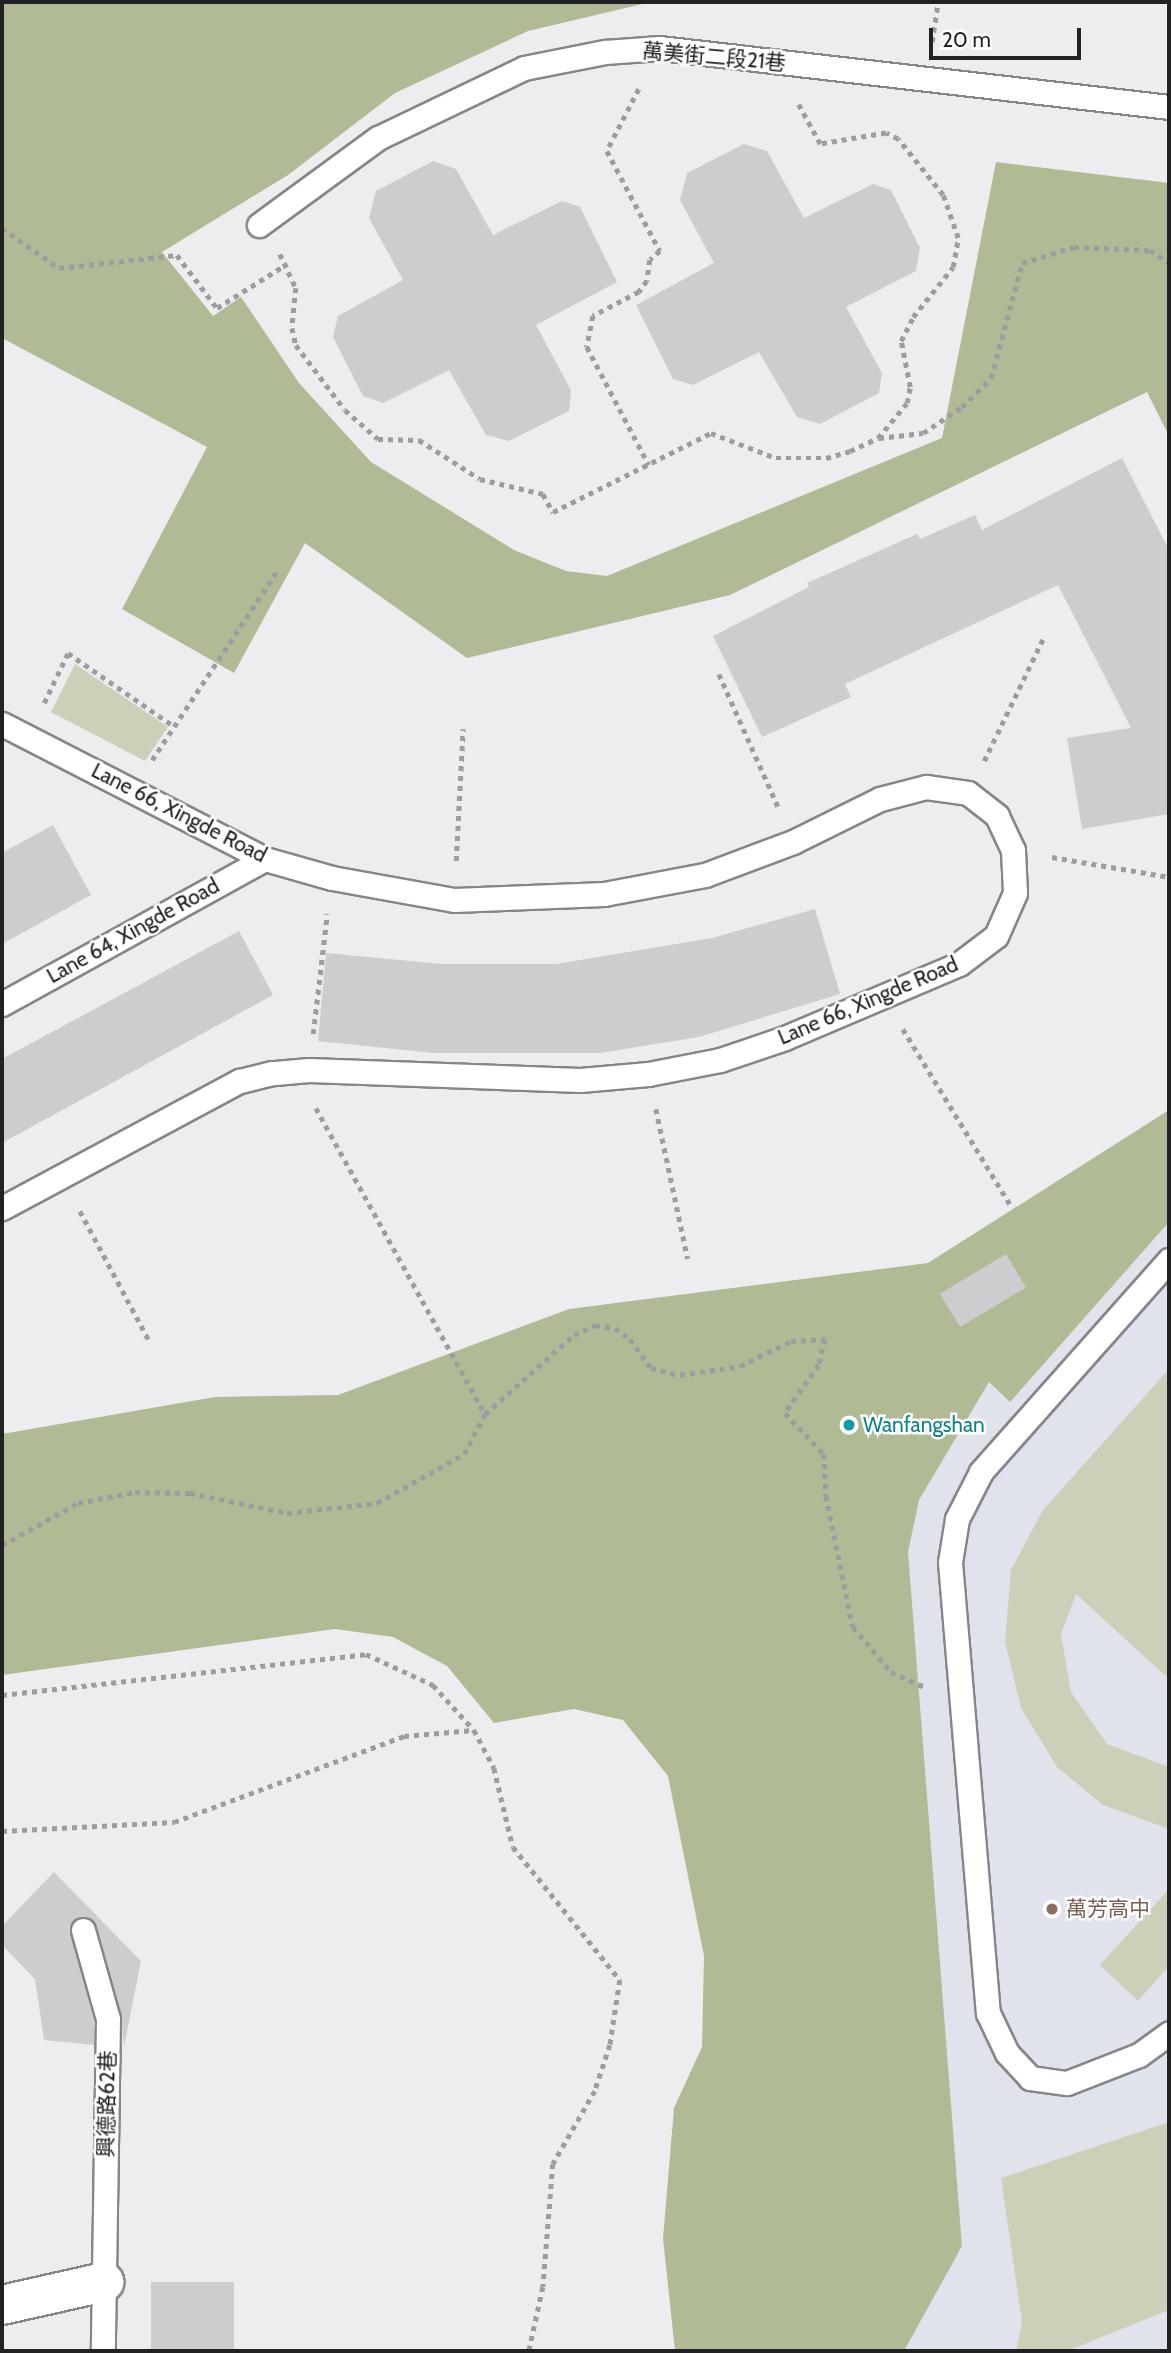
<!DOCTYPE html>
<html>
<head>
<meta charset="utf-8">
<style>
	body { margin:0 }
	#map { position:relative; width:1171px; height:2353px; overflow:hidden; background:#ededf0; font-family:Cabin,"Noto Sans TC",sans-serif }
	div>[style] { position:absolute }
	.built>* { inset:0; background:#e0e2ec }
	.green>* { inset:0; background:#cad1b8 }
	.forest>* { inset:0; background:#b0ba94 }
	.building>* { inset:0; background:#ceccce; transform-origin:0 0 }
	.path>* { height:4.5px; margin-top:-2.25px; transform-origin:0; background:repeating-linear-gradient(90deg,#9c9d9f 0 5px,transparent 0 10px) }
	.roads { filter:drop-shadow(2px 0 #868689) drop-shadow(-2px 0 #868689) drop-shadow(0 2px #868689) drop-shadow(0 -2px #868689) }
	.service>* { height:23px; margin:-11.5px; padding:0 11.5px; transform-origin:11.5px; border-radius:11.5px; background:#fff }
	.minor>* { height:38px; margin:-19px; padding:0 19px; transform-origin:19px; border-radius:19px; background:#fff }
	.dots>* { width:19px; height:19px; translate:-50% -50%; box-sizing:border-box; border:4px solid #fff; border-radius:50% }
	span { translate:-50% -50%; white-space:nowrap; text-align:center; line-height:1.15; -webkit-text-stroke:5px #fff; paint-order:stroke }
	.street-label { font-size:21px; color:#212223 }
	.culture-label { font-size:21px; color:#0d838f }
	.left { translate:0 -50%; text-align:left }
	.education-label { font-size:21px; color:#785e54 }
	.frame { position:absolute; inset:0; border:4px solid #212223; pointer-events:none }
	.scale { position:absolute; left:929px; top:28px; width:152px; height:32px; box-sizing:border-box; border:4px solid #212223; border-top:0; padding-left:9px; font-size:21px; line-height:24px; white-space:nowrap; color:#212223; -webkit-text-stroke:5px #fff; paint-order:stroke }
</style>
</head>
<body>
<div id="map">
	<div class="built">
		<div style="clip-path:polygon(1169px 1222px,1169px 2351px,904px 2351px,962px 2246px,910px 1603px,908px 1552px,919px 1500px,989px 1381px,1010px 1401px)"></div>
	</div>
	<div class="green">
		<div style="clip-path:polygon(75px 664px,168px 727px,145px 761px,51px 712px)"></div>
		<div style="clip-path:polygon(1169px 1369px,1169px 1679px,1076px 1594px,1061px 1634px,1071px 1692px,1107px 1744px,1169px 1767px,1169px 1829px,1103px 1805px,1057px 1767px,1021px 1708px,1005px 1642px,1011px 1570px,1043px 1510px)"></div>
		<div style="clip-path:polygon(1169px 1889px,1169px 1966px,1138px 2001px,1100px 1965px)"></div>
		<div style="clip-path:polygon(1169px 2122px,1169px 2310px,1067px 2351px,1016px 2351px,1022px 2322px,1001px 2178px)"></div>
	</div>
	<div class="forest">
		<div style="clip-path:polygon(2px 2px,651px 2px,528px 31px,395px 93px,288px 175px,162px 252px,213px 316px,241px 297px,299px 383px,371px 462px,514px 550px,566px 571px,607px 576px,942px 438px,996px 162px,1169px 183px,1169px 436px,1147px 392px,730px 595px,467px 658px,305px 543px,234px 673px,122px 609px,207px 447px,2px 338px)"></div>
		<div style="clip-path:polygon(1169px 1110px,1169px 1222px,1010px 1402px,989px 1382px,919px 1500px,908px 1552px,962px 2246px,904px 2351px,675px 2351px,663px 2238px,674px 2108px,702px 2047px,704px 1956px,668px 1776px,623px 1720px,574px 1709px,494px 1723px,447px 1666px,393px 1637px,335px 1629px,2px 1675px,2px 1434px,215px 1397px,338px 1395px,569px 1309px,928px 1263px)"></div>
	</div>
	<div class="building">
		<div style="clip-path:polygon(744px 144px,767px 151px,804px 218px,873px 184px,891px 190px,920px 248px,916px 271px,846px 307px,882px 373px,879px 393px,820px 424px,797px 417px,759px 352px,693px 385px,673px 379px,636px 305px,714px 263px,680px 200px,687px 173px)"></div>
		<div style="clip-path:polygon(433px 161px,456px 169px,493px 235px,562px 201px,580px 207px,617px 282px,536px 325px,571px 390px,569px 411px,509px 441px,486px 435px,449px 370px,383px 403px,363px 396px,333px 337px,338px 316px,403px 280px,369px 218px,376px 191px)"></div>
		<div style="clip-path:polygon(1122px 458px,1169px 550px,1169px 814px,1082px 829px,1067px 738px,1131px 728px,1058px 585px,845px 684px,851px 697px,762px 737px,713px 636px,809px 587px,807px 583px,917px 534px,920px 539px,975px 515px,982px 530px)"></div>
		<div style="clip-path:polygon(53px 825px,91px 895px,2px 944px,2px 853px)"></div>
		<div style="clip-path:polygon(815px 909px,840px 994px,699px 1037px,600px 1053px,433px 1053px,318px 1041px,326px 953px,442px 964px,556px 964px,712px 938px)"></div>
		<div style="clip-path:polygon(239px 931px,273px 995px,2px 1143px,2px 1059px)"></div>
		<div style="left:1006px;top:1254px;width:39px;height:77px;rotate:59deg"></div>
		<div style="clip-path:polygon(54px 1872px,141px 1961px,124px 2047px,121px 2015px,92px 1920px,79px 1917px,69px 1927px,94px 2021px,94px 2045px,44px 2040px,35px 1979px,2px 1945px,2px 1926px)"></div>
		<div style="left:234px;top:2282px;width:69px;height:83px;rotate:90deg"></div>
	</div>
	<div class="path">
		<div style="left:932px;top:42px;width:40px;rotate:-81.5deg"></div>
		<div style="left:639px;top:89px;width:70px;rotate:117.3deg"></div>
		<div style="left:607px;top:151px;width:113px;rotate:62.1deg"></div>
		<div style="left:660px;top:251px;width:13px;rotate:138deg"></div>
		<div style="left:650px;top:260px;width:21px;rotate:98deg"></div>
		<div style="left:647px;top:281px;width:14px;rotate:126deg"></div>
		<div style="left:639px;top:292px;width:52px;rotate:152.4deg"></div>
		<div style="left:593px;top:316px;width:32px;rotate:101deg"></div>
		<div style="left:587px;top:347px;width:133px;rotate:62.3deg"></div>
		<div style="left:2px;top:228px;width:70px;rotate:35.1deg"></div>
		<div style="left:59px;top:268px;width:119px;rotate:-6.3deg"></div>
		<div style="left:177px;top:255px;width:66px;rotate:53deg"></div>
		<div style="left:217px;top:308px;width:83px;rotate:-32.2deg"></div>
		<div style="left:280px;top:254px;width:38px;rotate:65deg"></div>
		<div style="left:296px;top:288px;width:40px;rotate:95.7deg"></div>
		<div style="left:292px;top:328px;width:17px;rotate:77deg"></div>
		<div style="left:296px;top:345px;width:81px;rotate:53deg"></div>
		<div style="left:345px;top:410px;width:44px;rotate:41.3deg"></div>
		<div style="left:378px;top:439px;width:41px;rotate:1.4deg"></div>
		<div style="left:419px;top:440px;width:72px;rotate:32.6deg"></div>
		<div style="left:480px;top:479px;width:65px;rotate:13.4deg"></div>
		<div style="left:543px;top:494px;width:21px;rotate:61deg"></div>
		<div style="left:553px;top:512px;width:177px;rotate:-26.6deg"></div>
		<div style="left:711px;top:433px;width:70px;rotate:21deg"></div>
		<div style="left:776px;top:458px;width:50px"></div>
		<div style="left:826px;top:458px;width:25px;rotate:-16deg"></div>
		<div style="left:850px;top:451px;width:31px;rotate:-25deg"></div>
		<div style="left:878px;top:438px;width:45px;rotate:-50.4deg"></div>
		<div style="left:907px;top:403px;width:16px;rotate:-79deg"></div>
		<div style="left:910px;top:387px;width:47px;rotate:-101.1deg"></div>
		<div style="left:901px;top:341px;width:27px;rotate:-63deg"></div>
		<div style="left:913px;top:317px;width:64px;rotate:-51.3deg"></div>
		<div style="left:953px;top:267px;width:29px;rotate:-80deg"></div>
		<div style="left:958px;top:238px;width:46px;rotate:-109.2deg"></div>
		<div style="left:943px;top:195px;width:72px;rotate:-128.8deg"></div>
		<div style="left:898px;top:139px;width:13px;rotate:-153deg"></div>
		<div style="left:886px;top:133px;width:67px;rotate:170.5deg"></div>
		<div style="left:820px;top:144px;width:48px;rotate:-118.7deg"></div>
		<div style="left:879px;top:438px;width:44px;rotate:-6.5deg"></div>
		<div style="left:923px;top:433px;width:47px;rotate:-33.7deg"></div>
		<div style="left:962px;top:407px;width:41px;rotate:-45deg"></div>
		<div style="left:991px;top:378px;width:119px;rotate:-74.9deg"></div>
		<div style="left:1022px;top:263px;width:54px;rotate:-17.1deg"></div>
		<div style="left:1074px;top:247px;width:76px;rotate:2.3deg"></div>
		<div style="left:1150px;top:250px;width:23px;rotate:34deg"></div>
		<div style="left:719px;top:674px;width:148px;rotate:66deg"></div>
		<div style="left:44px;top:703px;width:55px;rotate:-64.4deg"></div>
		<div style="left:68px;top:653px;width:129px;rotate:34.6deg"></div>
		<div style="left:152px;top:760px;width:227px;rotate:-56.5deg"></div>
		<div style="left:984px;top:761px;width:136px;rotate:-64.2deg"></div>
		<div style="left:1052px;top:857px;width:119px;rotate:9.7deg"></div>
		<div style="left:456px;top:861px;width:132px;rotate:-87deg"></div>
		<div style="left:903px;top:1029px;width:207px;rotate:58.6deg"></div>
		<div style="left:313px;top:1034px;width:121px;rotate:-83.3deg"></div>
		<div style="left:316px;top:1108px;width:350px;rotate:61.1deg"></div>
		<div style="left:656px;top:1109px;width:153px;rotate:78deg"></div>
		<div style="left:80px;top:1211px;width:149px;rotate:61.9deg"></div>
		<div style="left:2px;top:1545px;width:87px;rotate:-28.9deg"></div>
		<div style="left:78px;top:1503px;width:58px;rotate:-10.9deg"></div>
		<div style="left:135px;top:1492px;width:55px;rotate:1deg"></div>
		<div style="left:190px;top:1493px;width:99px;rotate:11.7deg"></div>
		<div style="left:287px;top:1513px;width:91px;rotate:-6.3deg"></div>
		<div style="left:377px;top:1503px;width:100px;rotate:-29.4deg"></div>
		<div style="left:464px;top:1454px;width:45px;rotate:-62.3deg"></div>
		<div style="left:485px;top:1414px;width:119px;rotate:-41.6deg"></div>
		<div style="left:574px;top:1335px;width:23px;rotate:-25deg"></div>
		<div style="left:595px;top:1325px;width:20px;rotate:9deg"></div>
		<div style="left:615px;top:1328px;width:19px;rotate:36deg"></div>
		<div style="left:630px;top:1339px;width:36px;rotate:54deg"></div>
		<div style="left:651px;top:1368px;width:30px;rotate:14deg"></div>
		<div style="left:680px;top:1375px;width:61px;rotate:-8.5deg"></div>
		<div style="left:740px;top:1366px;width:57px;rotate:-26.1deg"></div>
		<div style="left:791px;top:1341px;width:34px;rotate:-3deg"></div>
		<div style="left:825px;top:1339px;width:27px;rotate:103deg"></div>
		<div style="left:819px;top:1365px;width:59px;rotate:125.3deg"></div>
		<div style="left:785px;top:1413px;width:57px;rotate:46.4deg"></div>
		<div style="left:824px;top:1454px;width:42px;rotate:87.3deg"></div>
		<div style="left:826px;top:1496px;width:134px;rotate:78.4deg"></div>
		<div style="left:853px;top:1627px;width:59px;rotate:49.8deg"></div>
		<div style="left:891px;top:1672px;width:36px;rotate:24deg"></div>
		<div style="left:2px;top:1695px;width:366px;rotate:-6.4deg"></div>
		<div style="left:366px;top:1654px;width:74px;rotate:24.8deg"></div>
		<div style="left:433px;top:1685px;width:61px;rotate:47.7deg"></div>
		<div style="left:474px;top:1730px;width:43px;rotate:62.2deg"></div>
		<div style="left:494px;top:1768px;width:81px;rotate:76.5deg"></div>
		<div style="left:513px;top:1847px;width:171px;rotate:51.2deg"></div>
		<div style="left:620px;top:1980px;width:66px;rotate:98.7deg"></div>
		<div style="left:610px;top:2045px;width:48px;rotate:108.1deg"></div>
		<div style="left:595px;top:2091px;width:84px;rotate:119.9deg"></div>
		<div style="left:553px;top:2164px;width:123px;rotate:94.6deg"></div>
		<div style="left:543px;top:2287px;width:66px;rotate:102.3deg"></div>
		<div style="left:2px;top:1831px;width:172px;rotate:-3deg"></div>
		<div style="left:174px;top:1822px;width:246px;rotate:-20.5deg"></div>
		<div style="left:404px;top:1736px;width:69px;rotate:-5deg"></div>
	</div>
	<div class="roads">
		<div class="service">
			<div style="left:259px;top:225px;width:147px;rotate:-36.2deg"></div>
			<div style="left:378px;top:138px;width:162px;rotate:-25.6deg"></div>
			<div style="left:524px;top:68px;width:83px;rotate:-11.2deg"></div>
			<div style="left:605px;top:52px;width:55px;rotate:-4.2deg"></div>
			<div style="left:660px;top:48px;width:512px;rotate:6.61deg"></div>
			<div style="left:2px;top:724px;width:296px;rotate:27.2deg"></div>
			<div style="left:265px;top:859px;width:70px;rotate:15.8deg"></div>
			<div style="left:332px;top:878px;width:124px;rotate:10.2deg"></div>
			<div style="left:454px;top:900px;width:150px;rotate:-2.3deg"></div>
			<div style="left:604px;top:894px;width:103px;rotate:-10.7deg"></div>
			<div style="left:705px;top:875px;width:94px;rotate:-20.6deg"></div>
			<div style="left:793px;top:842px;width:97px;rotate:-26.3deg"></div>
			<div style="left:880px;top:799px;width:48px;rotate:-14.6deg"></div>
			<div style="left:926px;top:787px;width:42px;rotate:8.1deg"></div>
			<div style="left:968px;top:793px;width:37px;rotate:38deg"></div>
			<div style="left:997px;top:816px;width:38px;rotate:65deg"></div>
			<div style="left:1013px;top:850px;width:43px;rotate:87.3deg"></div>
			<div style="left:1015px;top:893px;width:47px;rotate:113.8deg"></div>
			<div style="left:996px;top:936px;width:46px;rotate:142.9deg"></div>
			<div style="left:959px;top:964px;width:189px;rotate:157deg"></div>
			<div style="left:785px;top:1038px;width:69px;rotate:161.3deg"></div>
			<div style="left:720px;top:1060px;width:73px;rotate:169deg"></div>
			<div style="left:648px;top:1074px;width:68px;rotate:175deg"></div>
			<div style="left:580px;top:1080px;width:271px;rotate:-177.9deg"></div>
			<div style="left:309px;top:1070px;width:37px;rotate:175deg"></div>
			<div style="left:272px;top:1073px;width:34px;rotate:166deg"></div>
			<div style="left:239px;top:1081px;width:269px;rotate:151.8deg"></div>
			<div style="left:2px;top:1004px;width:300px;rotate:-28.9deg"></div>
			<div style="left:1169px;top:1260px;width:283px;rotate:131.6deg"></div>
			<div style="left:981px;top:1472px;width:53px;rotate:117.1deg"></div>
			<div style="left:957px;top:1519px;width:44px;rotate:99.2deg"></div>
			<div style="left:950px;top:1562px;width:453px;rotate:85.2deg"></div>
			<div style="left:988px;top:2013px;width:44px;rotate:64.6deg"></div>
			<div style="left:1007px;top:2053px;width:34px;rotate:47deg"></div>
			<div style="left:1030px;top:2078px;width:37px;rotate:8deg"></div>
			<div style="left:1067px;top:2083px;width:77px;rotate:-21.3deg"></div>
			<div style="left:1139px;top:2055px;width:37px;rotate:-36deg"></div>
			<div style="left:83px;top:1930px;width:92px;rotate:74.3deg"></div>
			<div style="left:108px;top:2019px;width:332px;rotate:90.9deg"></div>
		</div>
		<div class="minor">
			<div style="left:2px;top:2305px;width:105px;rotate:-12.7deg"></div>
		</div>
	</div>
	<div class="dots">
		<div style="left:849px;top:1425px;background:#0f9aa8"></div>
		<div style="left:1052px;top:1909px;background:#8d6e63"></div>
	</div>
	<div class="street-label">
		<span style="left:714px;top:57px;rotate:5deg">萬美街二段21巷</span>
		<span style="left:179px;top:813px;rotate:27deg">Lane 66, Xingde Road</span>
		<span style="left:133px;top:931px;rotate:-29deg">Lane 64, Xingde Road</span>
		<span style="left:868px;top:1001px;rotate:-23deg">Lane 66, Xingde Road</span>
		<span style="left:107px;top:2104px;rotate:-89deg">興德路62巷</span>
	</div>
	<div class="culture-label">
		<span class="left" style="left:863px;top:1425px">Wanfangshan</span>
	</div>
	<div class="education-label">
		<span class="left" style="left:1066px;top:1909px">萬芳高中</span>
	</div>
	<div class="frame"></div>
	<div class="scale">20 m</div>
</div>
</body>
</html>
